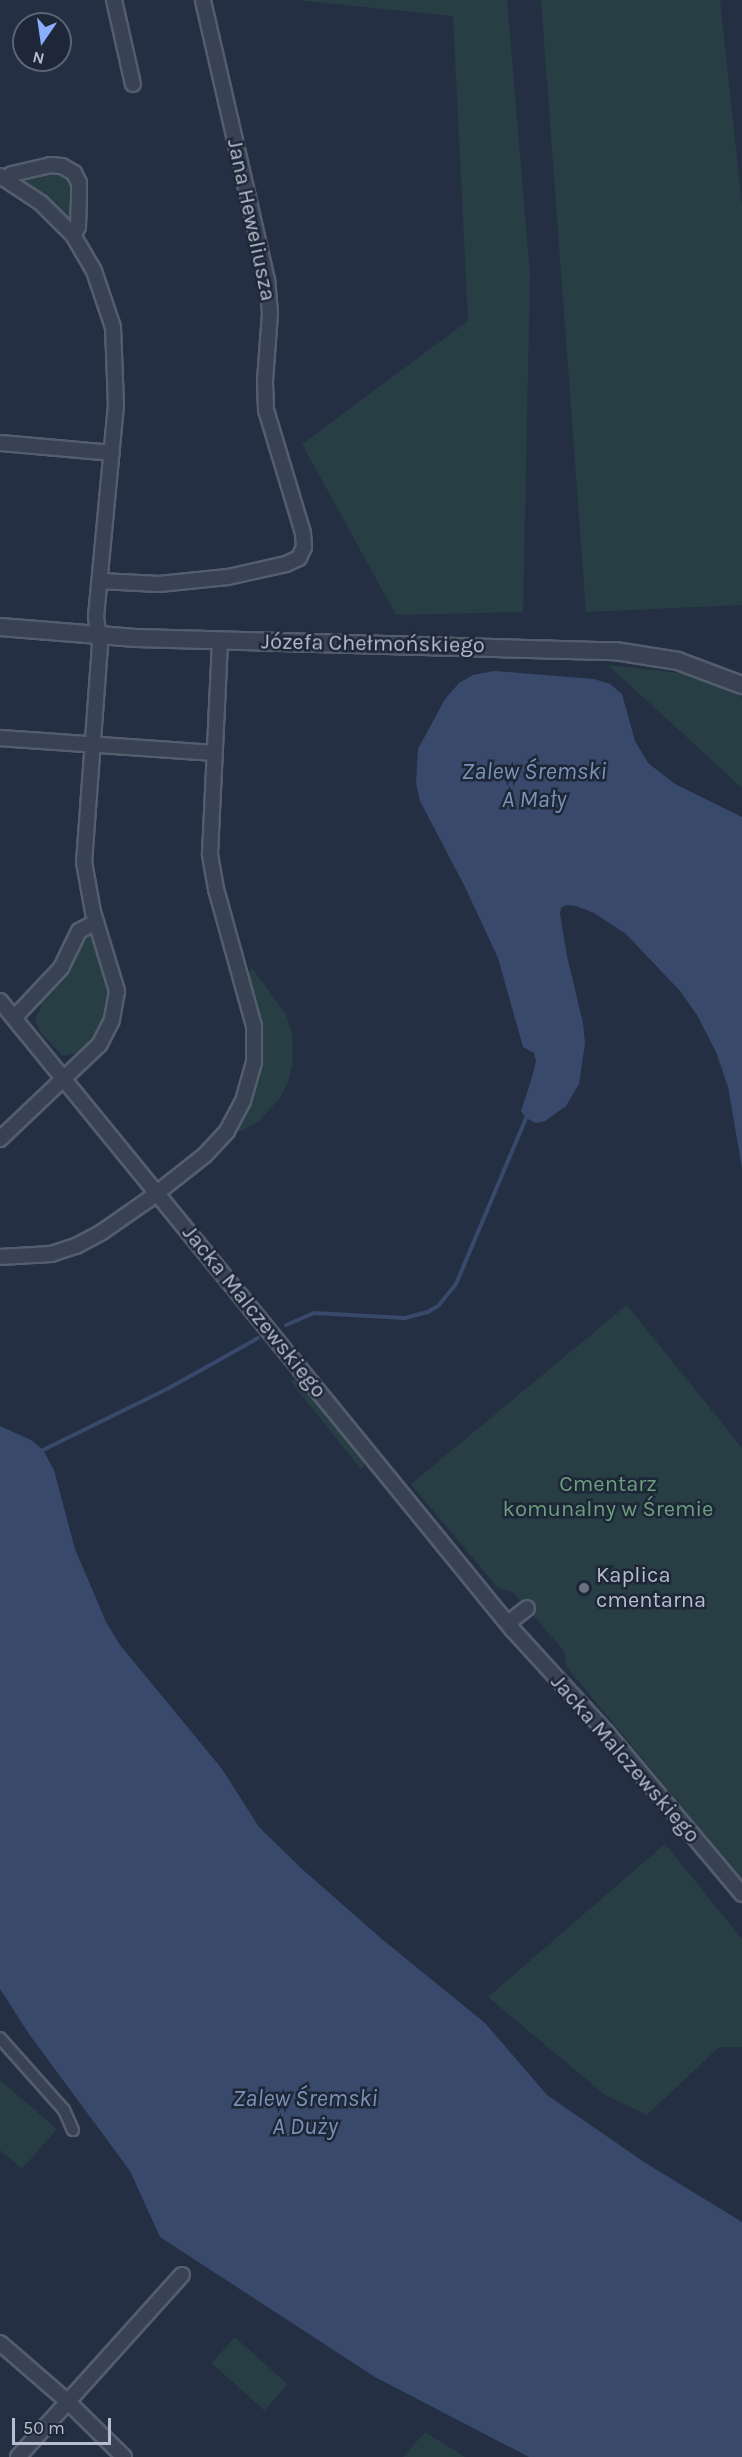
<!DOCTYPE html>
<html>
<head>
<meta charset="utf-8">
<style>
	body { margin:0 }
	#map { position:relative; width:742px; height:2457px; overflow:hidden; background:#252f43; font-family:Karla,sans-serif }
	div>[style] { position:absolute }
	.green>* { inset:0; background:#273e44; transform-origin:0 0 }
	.water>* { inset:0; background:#38496b }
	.stream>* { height:4px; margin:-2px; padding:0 2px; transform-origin:2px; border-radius:2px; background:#38496b }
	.roads { filter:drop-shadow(2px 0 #545d6d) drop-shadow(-2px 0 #545d6d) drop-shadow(0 2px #545d6d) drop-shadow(0 -2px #545d6d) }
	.pedestrian>* { height:10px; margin:-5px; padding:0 5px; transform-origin:5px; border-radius:5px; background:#394253 }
	.minor>* { height:14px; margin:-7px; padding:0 7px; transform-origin:7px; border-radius:7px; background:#394253 }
	.tertiary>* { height:16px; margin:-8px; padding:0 8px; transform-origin:8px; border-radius:8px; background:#394253 }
	.dots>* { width:16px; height:16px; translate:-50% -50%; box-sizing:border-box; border:3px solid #1e2738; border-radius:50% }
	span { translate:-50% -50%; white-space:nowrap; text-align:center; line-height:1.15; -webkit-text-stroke:5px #1e2738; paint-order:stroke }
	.street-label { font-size:22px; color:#b6bdcd }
	.park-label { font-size:22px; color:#6c9f7c }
	.poi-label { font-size:22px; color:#b6bdcd }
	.left { translate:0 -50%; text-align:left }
	.water-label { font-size:24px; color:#7c90b5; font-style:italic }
	.north { position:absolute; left:12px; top:12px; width:60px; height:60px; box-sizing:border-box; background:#1e2738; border:2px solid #5b6374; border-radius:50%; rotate:193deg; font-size:16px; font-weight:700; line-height:24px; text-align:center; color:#b6bdcd }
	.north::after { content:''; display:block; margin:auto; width:21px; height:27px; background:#8aadfe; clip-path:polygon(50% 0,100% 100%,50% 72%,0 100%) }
	.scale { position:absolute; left:12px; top:2418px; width:99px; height:27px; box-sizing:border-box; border:3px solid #b6bdcd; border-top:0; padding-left:8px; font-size:18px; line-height:21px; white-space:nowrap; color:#b6bdcd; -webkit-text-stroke:4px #1e2738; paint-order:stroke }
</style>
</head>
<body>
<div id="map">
	<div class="green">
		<div style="clip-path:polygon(296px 0,507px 0,530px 276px,523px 612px,396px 615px,302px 444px,468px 321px,453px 16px)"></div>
		<div style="clip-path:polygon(541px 0,720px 0,742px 206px,742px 605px,586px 612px)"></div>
		<div style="clip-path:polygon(53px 172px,60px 173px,71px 181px,70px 218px,25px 182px,27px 177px)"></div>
		<div style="clip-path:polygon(608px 665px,690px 674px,742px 697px,742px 788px)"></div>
		<div style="clip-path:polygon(90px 936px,94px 940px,109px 987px,106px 1018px,91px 1044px,79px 1056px,77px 1053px,63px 1056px,42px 1034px,35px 1019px,42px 1006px,39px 1004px,70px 966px,84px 937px)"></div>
		<div style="clip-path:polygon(252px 968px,286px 1014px,292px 1033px,293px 1061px,288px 1082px,280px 1098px,259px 1121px,239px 1132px,238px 1126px,250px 1100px,258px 1075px,261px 1052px,260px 1019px,247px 973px)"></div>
		<div style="clip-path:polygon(627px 1305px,742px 1448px,742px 1879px,566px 1666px,564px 1651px,513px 1592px,498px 1588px,411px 1484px)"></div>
		<div style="clip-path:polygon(297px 1377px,365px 1461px,364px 1467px,360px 1468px,291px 1382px)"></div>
		<div style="clip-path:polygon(665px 1844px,742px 1939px,742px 2047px,719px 2047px,647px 2115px,605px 2095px,488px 1997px)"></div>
		<div style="clip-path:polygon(0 2080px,57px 2129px,22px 2169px,0 2150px)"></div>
		<div style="left:235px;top:2337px;width:71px;height:35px;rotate:42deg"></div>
		<div style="clip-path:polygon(425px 2432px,465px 2457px,403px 2457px)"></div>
	</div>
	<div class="water">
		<div style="clip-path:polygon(494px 671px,594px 679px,610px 684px,622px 694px,635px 741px,648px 763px,675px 784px,742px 817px,742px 1168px,728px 1087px,716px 1052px,697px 1015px,680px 991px,626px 934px,594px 913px,576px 906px,566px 905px,561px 908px,560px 914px,567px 956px,583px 1023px,585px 1043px,579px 1084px,566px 1106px,545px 1121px,536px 1123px,526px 1118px,521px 1111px,532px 1077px,536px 1061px,534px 1053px,523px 1047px,498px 958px,465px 887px,420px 801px,416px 783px,418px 749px,445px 699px,459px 683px,473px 675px)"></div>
		<div style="clip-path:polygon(0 1426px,31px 1440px,43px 1450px,54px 1470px,75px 1549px,106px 1622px,120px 1645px,222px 1769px,259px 1827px,302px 1869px,383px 1940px,485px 2023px,547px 2095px,644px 2162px,742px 2222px,742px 2457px,529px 2457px,375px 2377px,160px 2237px,130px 2171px,29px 2034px,0 1989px)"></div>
	</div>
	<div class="stream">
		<div style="left:286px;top:1325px;width:30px;rotate:-23deg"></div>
		<div style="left:314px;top:1313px;width:91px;rotate:3.1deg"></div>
		<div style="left:405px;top:1318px;width:24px;rotate:-15deg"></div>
		<div style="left:428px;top:1312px;width:13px;rotate:-32deg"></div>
		<div style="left:439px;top:1305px;width:27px;rotate:-51deg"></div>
		<div style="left:456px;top:1284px;width:180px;rotate:-67.1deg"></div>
		<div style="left:43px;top:1450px;width:140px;rotate:-26.2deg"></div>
		<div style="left:169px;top:1388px;width:102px;rotate:-29.3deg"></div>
	</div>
	<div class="roads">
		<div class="pedestrian">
			<div style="left:0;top:2038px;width:96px;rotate:48.4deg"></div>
			<div style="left:64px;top:2110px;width:22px;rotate:66deg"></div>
		</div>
		<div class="minor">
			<div style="left:114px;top:0;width:86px;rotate:77.3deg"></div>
			<div style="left:0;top:176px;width:49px;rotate:33.4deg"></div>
			<div style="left:41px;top:203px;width:45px;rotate:45deg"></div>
			<div style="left:73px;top:235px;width:42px;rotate:59.7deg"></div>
			<div style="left:94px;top:271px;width:59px;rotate:71.3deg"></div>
			<div style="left:113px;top:327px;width:78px;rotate:87.8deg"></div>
			<div style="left:116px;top:405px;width:213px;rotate:95.4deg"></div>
			<div style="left:96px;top:617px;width:28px;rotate:82deg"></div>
			<div style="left:100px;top:645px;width:218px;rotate:94.2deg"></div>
			<div style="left:84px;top:862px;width:51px;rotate:79.8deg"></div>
			<div style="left:93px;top:912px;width:83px;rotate:73.1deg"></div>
			<div style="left:117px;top:991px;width:29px;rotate:100deg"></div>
			<div style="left:112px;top:1020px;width:28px;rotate:117deg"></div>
			<div style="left:99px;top:1045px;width:137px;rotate:136.5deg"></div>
			<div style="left:6px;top:179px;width:8px;rotate:-40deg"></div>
			<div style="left:12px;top:174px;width:39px;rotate:-13deg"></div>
			<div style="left:50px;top:165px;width:12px;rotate:5deg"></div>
			<div style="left:62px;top:166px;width:14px;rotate:30deg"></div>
			<div style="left:74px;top:173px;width:11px;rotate:63deg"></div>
			<div style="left:79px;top:183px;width:15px;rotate:90deg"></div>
			<div style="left:79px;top:198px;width:29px;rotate:92deg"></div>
			<div style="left:78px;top:227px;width:9px;rotate:122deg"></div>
			<div style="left:0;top:443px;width:112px;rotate:5.1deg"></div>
			<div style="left:100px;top:581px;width:59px;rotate:2.9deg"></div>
			<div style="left:159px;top:584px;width:69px;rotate:-5.8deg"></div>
			<div style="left:228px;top:577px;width:59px;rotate:-12.6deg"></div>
			<div style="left:286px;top:564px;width:14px;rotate:-25deg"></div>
			<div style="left:299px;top:558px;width:12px;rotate:-66deg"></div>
			<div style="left:304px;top:547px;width:14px;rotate:-94deg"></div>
			<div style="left:303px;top:533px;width:128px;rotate:-106.7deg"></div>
			<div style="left:266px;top:410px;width:29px;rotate:-92deg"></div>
			<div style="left:265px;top:381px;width:68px;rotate:-85.8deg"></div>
			<div style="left:270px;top:313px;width:33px;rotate:-95deg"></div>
			<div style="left:267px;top:280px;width:287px;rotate:-102.9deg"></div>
			<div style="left:0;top:738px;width:215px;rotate:4deg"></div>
			<div style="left:0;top:1001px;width:810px;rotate:50.81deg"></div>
			<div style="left:512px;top:1629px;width:141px;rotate:47.6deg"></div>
			<div style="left:607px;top:1733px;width:210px;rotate:50deg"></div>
			<div style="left:14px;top:1018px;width:69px;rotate:-46.8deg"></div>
			<div style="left:61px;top:968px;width:41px;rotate:-64.1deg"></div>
			<div style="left:79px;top:931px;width:19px;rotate:-28deg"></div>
			<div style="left:0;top:1257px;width:51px;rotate:-3.4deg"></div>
			<div style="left:51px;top:1254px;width:26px;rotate:-18deg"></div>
			<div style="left:76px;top:1246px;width:30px;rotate:-28deg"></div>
			<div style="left:102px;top:1232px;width:56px;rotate:-34.8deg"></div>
			<div style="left:148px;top:1200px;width:71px;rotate:-38.2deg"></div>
			<div style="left:204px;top:1156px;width:34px;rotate:-47deg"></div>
			<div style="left:227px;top:1131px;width:34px;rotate:-62deg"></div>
			<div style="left:243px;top:1101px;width:41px;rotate:-74.2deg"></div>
			<div style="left:254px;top:1062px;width:36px;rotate:-90deg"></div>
			<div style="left:254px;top:1026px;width:142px;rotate:-105.5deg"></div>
			<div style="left:216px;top:889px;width:36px;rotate:-100deg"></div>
			<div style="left:210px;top:854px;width:213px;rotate:-87.3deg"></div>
			<div style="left:508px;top:1623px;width:24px;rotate:-38deg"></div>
			<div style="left:0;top:2343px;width:89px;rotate:40.9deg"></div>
			<div style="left:67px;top:2401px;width:80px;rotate:44.5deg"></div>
			<div style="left:18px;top:2457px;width:245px;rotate:-48deg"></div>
		</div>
		<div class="tertiary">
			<div style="left:0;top:627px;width:136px;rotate:4.6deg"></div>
			<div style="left:136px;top:638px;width:479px;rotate:1.6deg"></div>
			<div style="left:615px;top:651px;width:64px;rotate:9deg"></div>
			<div style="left:678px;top:661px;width:68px;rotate:20.6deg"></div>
		</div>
	</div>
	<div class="dots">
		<div style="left:584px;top:1588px;background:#6b7280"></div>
	</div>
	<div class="street-label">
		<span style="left:251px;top:220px;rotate:78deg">Jana Heweliusza</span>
		<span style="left:373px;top:644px;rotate:1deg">Józefa Chełmońskiego</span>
		<span style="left:254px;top:1312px;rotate:51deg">Jacka Malczewskiego</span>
		<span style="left:625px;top:1759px;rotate:49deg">Jacka Malczewskiego</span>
	</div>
	<div class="park-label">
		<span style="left:608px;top:1497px">Cmentarz<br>komunalny w Śremie</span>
	</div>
	<div class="poi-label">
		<span class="left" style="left:596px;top:1588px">Kaplica<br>cmentarna</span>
	</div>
	<div class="water-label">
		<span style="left:534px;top:786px">Zalew Śremski<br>A Mały</span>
		<span style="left:305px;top:2113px">Zalew Śremski<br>A Duży</span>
	</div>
	<div class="north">N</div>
	<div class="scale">50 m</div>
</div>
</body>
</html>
